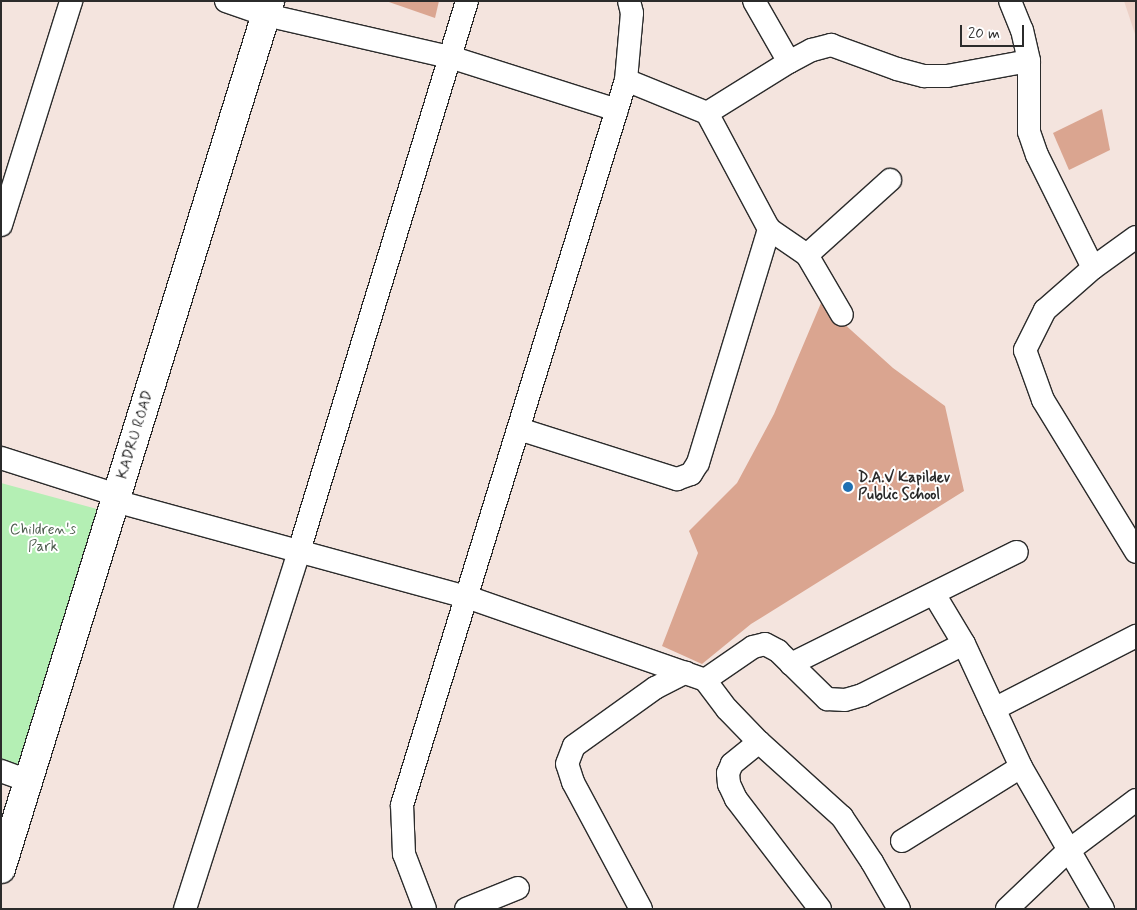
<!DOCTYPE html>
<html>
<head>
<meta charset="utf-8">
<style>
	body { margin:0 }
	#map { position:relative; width:1137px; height:910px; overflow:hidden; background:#f4e4de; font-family:Mynerve,sans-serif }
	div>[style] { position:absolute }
	.built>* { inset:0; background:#ecd1c7 }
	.green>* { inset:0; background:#b4efb4 }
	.building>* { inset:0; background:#daa590 }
	.roads { filter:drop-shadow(1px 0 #2b2b2b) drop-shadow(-1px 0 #2b2b2b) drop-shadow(0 1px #2b2b2b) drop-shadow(0 -1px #2b2b2b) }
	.street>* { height:22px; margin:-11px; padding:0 11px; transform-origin:11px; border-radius:11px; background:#fff }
	.secondary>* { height:28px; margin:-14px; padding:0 14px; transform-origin:14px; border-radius:14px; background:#fff }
	.dots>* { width:14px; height:14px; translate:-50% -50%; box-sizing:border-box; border:2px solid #fff; border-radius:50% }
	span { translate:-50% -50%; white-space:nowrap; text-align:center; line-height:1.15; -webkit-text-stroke:4px #fff; paint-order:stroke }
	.street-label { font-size:15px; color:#2b2b2b }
	.poi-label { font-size:15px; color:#2b2b2b; font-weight:700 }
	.left { translate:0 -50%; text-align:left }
	.park-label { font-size:15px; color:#4d5c4d }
	.frame { position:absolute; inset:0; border:2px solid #2b2b2b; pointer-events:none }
	.scale { position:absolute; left:960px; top:25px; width:64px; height:22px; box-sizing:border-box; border:2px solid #2b2b2b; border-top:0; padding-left:6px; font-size:15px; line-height:18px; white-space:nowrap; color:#2b2b2b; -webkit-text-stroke:4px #fff; paint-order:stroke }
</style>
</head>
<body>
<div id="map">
	<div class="built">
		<div style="clip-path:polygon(1124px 1px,1136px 1px,1136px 37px)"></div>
	</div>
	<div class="green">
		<div style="clip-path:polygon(1px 483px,97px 509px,18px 766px,1px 760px)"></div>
	</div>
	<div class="building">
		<div style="clip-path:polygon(386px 1px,439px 1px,435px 18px)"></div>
		<div style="clip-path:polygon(1102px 109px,1110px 150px,1069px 170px,1053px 133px)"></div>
		<div style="clip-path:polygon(821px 303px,893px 368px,945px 406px,964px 491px,751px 624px,702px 664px,662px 646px,698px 553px,689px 531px,737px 483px,774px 414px)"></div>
	</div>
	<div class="roads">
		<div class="street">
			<div style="left:226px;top:1px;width:42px;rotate:19.3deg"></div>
			<div style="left:266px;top:15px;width:189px;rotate:12.9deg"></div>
			<div style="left:450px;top:57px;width:175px;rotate:17.6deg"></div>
			<div style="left:754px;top:1px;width:70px;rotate:60.2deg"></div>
			<div style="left:1010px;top:1px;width:31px;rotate:68deg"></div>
			<div style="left:1022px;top:30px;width:32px;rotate:77deg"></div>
			<div style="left:1029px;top:61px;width:71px;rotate:90deg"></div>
			<div style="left:1029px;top:132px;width:24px;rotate:71deg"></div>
			<div style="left:1037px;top:155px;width:126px;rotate:63.6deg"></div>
			<div style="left:626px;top:80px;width:67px;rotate:-84.9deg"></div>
			<div style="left:632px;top:13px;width:12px;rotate:-104deg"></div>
			<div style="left:707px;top:113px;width:97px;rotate:-31.9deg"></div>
			<div style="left:789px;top:62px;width:26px;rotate:-28deg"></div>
			<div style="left:812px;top:50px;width:20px;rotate:-15deg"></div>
			<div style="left:831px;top:45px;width:70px;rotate:20deg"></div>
			<div style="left:897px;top:69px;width:28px;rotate:15deg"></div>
			<div style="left:924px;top:76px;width:23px"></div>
			<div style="left:947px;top:76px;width:83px;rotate:-10.4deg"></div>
			<div style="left:1px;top:225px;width:235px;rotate:-72.6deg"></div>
			<div style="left:1136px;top:237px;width:53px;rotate:144.2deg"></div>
			<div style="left:1093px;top:268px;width:64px;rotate:138.8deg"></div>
			<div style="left:1045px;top:310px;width:45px;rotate:116.6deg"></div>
			<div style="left:1025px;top:350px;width:53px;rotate:70.2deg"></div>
			<div style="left:1043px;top:400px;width:178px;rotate:58.5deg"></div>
			<div style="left:807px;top:255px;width:112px;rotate:-42.1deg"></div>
			<div style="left:519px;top:429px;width:166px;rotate:17.6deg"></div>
			<div style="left:677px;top:479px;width:15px;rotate:-20deg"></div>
			<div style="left:691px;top:474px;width:13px;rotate:-58deg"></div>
			<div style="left:698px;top:463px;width:245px;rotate:-73.1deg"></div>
			<div style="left:1px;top:458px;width:122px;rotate:17.7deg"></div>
			<div style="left:115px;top:501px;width:365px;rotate:15.3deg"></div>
			<div style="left:467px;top:597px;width:252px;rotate:19.2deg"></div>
			<div style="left:705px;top:680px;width:36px;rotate:53deg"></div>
			<div style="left:727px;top:709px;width:46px;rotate:45.9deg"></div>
			<div style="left:759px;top:742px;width:112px;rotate:42.1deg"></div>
			<div style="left:842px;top:817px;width:54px;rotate:56.3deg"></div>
			<div style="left:872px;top:862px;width:54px;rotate:60.1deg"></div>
			<div style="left:934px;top:594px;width:58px;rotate:59deg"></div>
			<div style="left:964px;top:644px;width:136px;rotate:65.1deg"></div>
			<div style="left:1021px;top:767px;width:164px;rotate:60deg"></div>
			<div style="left:791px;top:664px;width:252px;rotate:-26.4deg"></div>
			<div style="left:705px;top:680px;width:58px;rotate:-34.5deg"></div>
			<div style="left:753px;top:647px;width:12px;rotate:-14deg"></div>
			<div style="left:765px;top:644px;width:15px;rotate:28deg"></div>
			<div style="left:778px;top:651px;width:69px;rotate:44.4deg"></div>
			<div style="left:827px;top:699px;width:18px;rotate:3deg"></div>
			<div style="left:845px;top:700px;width:18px;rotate:-16deg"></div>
			<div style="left:862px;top:695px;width:114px;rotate:-26.6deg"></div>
			<div style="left:994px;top:709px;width:160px;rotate:-27.2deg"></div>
			<div style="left:759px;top:742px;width:35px;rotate:141deg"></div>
			<div style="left:732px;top:764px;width:10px;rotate:114deg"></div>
			<div style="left:728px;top:773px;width:11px;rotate:85deg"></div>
			<div style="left:729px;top:784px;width:17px;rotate:65deg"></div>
			<div style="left:736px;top:799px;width:138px;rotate:52.6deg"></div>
			<div style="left:1px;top:771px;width:30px;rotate:20deg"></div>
			<div style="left:902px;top:841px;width:140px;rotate:-31.9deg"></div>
			<div style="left:185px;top:909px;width:376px;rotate:-72.3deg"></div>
			<div style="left:299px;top:551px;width:575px;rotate:-73.01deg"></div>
			<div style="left:425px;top:909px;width:59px;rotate:-110.9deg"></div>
			<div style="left:404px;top:854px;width:49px;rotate:-92.3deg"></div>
			<div style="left:402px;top:805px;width:759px;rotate:-72.83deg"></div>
			<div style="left:626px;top:80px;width:87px;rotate:22.2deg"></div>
			<div style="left:707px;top:113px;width:132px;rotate:61.9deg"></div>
			<div style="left:769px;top:229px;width:46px;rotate:34.4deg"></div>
			<div style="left:807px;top:255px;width:69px;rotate:59.7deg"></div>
			<div style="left:466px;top:909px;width:56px;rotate:-22deg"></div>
			<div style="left:641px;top:909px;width:144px;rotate:-118.2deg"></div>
			<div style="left:573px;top:782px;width:19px;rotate:-108deg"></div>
			<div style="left:567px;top:764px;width:19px;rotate:-69deg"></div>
			<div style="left:574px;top:746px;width:100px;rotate:-35.6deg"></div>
			<div style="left:655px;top:688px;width:34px;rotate:-27deg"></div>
			<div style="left:1007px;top:909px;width:84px;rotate:-43.6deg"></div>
			<div style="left:1068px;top:851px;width:85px;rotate:-36.9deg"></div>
		</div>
		<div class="secondary">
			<div style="left:1px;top:869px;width:909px;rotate:-72.78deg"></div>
		</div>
	</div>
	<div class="dots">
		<div style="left:848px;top:487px;background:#1f6fb2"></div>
	</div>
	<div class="street-label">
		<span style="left:136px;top:435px;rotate:-73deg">KADRU ROAD</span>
	</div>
	<div class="poi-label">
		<span class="left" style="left:858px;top:487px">D.A.V Kapildev<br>Public School</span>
	</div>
	<div class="park-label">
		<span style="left:43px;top:539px">Children's<br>Park</span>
	</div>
	<div class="frame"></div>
	<div class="scale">20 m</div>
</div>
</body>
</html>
